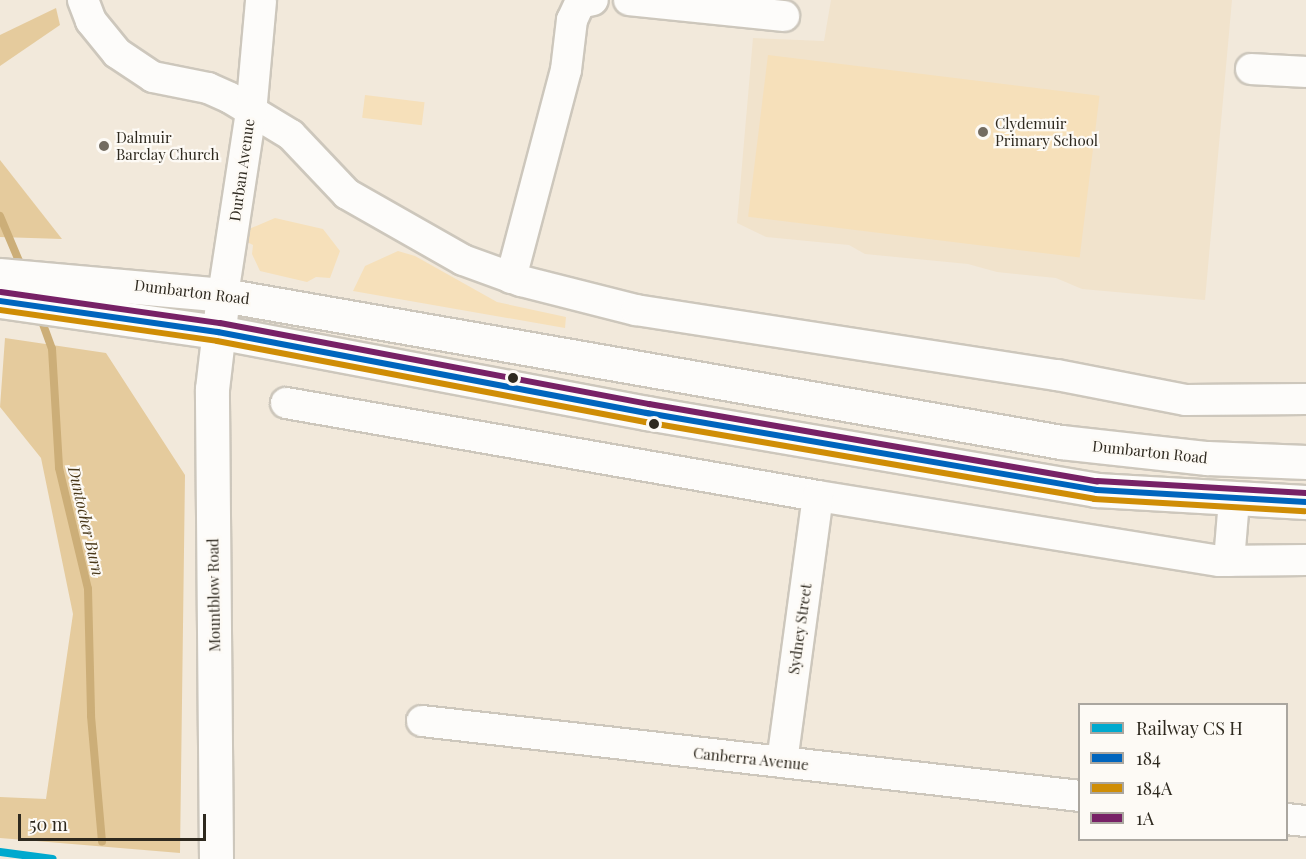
<!DOCTYPE html>
<html>
<head>
<meta charset="utf-8">
<style>
	body { margin:0 }
	#map { position:relative; width:1306px; height:859px; overflow:hidden; background:#f2e9db; font-family:"Playfair Display",serif }
	div>[style] { position:absolute }
	.built>* { inset:0; background:#f1e3cc }
	.green>* { inset:0; background:#f6e0ba; transform-origin:0 0 }
	.forest>* { inset:0; background:#e5cb9d }
	.stream>* { height:8px; margin:-4px; padding:0 4px; transform-origin:4px; border-radius:4px; background:#ccae78 }
	.roads { filter:drop-shadow(2px 0 #cdc7bc) drop-shadow(-2px 0 #cdc7bc) drop-shadow(0 2px #cdc7bc) drop-shadow(0 -2px #cdc7bc) }
	.street>* { height:30px; margin:-15px; padding:0 15px; transform-origin:15px; border-radius:15px; background:#fdfcfa }
	.secondary>* { height:33px; margin:-16.5px; padding:0 16.5px; transform-origin:16.5px; border-radius:16.5px; background:#fdfcfa }
	.primary>* { height:33px; margin:-16.5px; padding:0 16.5px; transform-origin:16.5px; border-radius:16.5px; background:#fdfcfa }
	.bus-1>* { height:6px; margin:-3px; padding:0 3px; transform-origin:3px; border-radius:3px; background:#0065bd }
	.bus-2>* { height:6px; margin:-3px; padding:0 3px; transform-origin:3px; border-radius:3px; background:#cf8d06 }
	.bus-3>* { height:6px; margin:-3px; padding:0 3px; transform-origin:3px; border-radius:3px; background:#772166 }
	.rail-1>* { height:8px; margin:-4px; padding:0 4px; transform-origin:4px; border-radius:4px; background:#00a9ce }
	.dots>* { width:16px; height:16px; translate:-50% -50%; box-sizing:border-box; border:3px solid #fdfaf5; border-radius:50% }
	span { translate:-50% -50%; white-space:nowrap; text-align:center; line-height:1.15; -webkit-text-stroke:4.5px #fdfaf5; paint-order:stroke }
	.poi-label { font-size:15px; color:#2e291f }
	.left { translate:0 -50%; text-align:left }
	.street-label { font-size:15px; color:#2e291f }
	.water-label { font-size:16px; color:#493819; font-style:italic }
	.legend { position:absolute; left:1078px; top:703px; width:210px; height:138px; box-sizing:border-box; background:#fdfaf5; border:2px solid #aaa69f; margin:0; padding:8px 10px; list-style:none; font-size:18px; color:#2e291f }
	.legend li { display:flex; align-items:center; gap:12px; height:30px }
	.legend b { width:30px; border:2px solid #aaa69f }
	.scale { position:absolute; left:18px; top:814px; width:188px; height:27px; box-sizing:border-box; border:3px solid #2e291f; border-top:0; padding-left:8px; font-size:18px; line-height:21px; white-space:nowrap; color:#2e291f; -webkit-text-stroke:4px #fdfaf5; paint-order:stroke }
</style>
</head>
<body>
<div id="map">
	<div class="built">
		<div style="clip-path:polygon(831px 0,1232px 0,1205px 300px,1082px 289px,1056px 278px,997px 272px,968px 264px,865px 254px,849px 245px,766px 237px,737px 223px,753px 38px,824px 41px)"></div>
	</div>
	<div class="green">
		<div style="left:768px;top:55px;width:334px;height:163px;rotate:7deg"></div>
		<div style="left:365px;top:95px;width:60px;height:23px;rotate:7deg"></div>
		<div style="clip-path:polygon(275px 218px,323px 229px,340px 251px,330px 278px,316px 277px,307px 282px,260px 271px,252px 254px,253px 245px,245px 241px,249px 229px)"></div>
		<div style="clip-path:polygon(398px 251px,415px 256px,497px 302px,566px 317px,565px 328px,353px 291px,365px 266px)"></div>
	</div>
	<div class="forest">
		<div style="clip-path:polygon(56px 8px,60px 25px,0 66px,0 35px)"></div>
		<div style="clip-path:polygon(0 160px,62px 239px,0 237px)"></div>
		<div style="clip-path:polygon(5px 338px,106px 353px,185px 475px,180px 853px,0 838px,0 797px,46px 799px,73px 614px,41px 458px,0 407px)"></div>
	</div>
	<div class="stream">
		<div style="left:0;top:216px;width:56px;rotate:67.1deg"></div>
		<div style="left:40px;top:316px;width:35px;rotate:70deg"></div>
		<div style="left:52px;top:349px;width:119px;rotate:86.6deg"></div>
		<div style="left:59px;top:468px;width:124px;rotate:76.5deg"></div>
		<div style="left:88px;top:589px;width:127px;rotate:88.6deg"></div>
		<div style="left:91px;top:716px;width:126px;rotate:85deg"></div>
	</div>
	<div class="roads">
		<div class="street">
			<div style="left:83px;top:0;width:22px;rotate:69deg"></div>
			<div style="left:91px;top:21px;width:41px;rotate:50.9deg"></div>
			<div style="left:117px;top:53px;width:43px;rotate:33.7deg"></div>
			<div style="left:153px;top:77px;width:56px;rotate:11.3deg"></div>
			<div style="left:208px;top:88px;width:24px;rotate:24deg"></div>
			<div style="left:230px;top:98px;width:71px;rotate:31.2deg"></div>
			<div style="left:291px;top:135px;width:81px;rotate:46.5deg"></div>
			<div style="left:347px;top:194px;width:133px;rotate:29.6deg"></div>
			<div style="left:463px;top:260px;width:62px;rotate:19.9deg"></div>
			<div style="left:521px;top:281px;width:119px;rotate:14.2deg"></div>
			<div style="left:636px;top:310px;width:426px;rotate:8.8deg"></div>
			<div style="left:1057px;top:375px;width:131px;rotate:11deg"></div>
			<div style="left:1186px;top:400px;width:120px;rotate:-0.5deg"></div>
			<div style="left:629px;top:0;width:156px;rotate:5.9deg"></div>
			<div style="left:1251px;top:69px;width:55px;rotate:3.1deg"></div>
			<div style="left:511px;top:278px;width:215px;rotate:-75.2deg"></div>
			<div style="left:566px;top:70px;width:50px;rotate:-83.2deg"></div>
			<div style="left:572px;top:20px;width:19px;rotate:-65deg"></div>
			<div style="left:580px;top:3px;width:13px;rotate:-13deg"></div>
			<div style="left:223px;top:295px;width:184px;rotate:-81.3deg"></div>
			<div style="left:251px;top:113px;width:113px;rotate:-84.9deg"></div>
			<div style="left:286px;top:403px;width:540px;rotate:9.92deg"></div>
			<div style="left:818px;top:496px;width:407px;rotate:9.2deg"></div>
			<div style="left:1220px;top:561px;width:86px;rotate:-0.7deg"></div>
			<div style="left:1229px;top:561px;width:61px;rotate:-85.3deg"></div>
			<div style="left:422px;top:721px;width:662px;rotate:6.5deg"></div>
			<div style="left:782px;top:762px;width:268px;rotate:-82.3deg"></div>
			<div style="left:1286px;top:819px;width:20px;rotate:6deg"></div>
		</div>
		<div class="secondary">
			<div style="left:216px;top:859px;width:470px;rotate:-90.5deg"></div>
			<div style="left:212px;top:389px;width:95px;rotate:-83.3deg"></div>
		</div>
		<div class="primary">
			<div style="left:0;top:275px;width:224px;rotate:5.1deg"></div>
			<div style="left:223px;top:295px;width:851px;rotate:9.95deg"></div>
			<div style="left:1061px;top:442px;width:147px;rotate:6.3deg"></div>
			<div style="left:1207px;top:458px;width:99px;rotate:2.3deg"></div>
			<div style="left:0;top:301px;width:220px;rotate:8.1deg"></div>
			<div style="left:218px;top:332px;width:437px;rotate:10.7deg"></div>
			<div style="left:647px;top:413px;width:456px;rotate:9.7deg"></div>
			<div style="left:1096px;top:490px;width:210px;rotate:3.3deg"></div>
		</div>
	</div>
	<div class="bus-1">
		<div style="left:0;top:301px;width:220px;rotate:8.1deg"></div>
		<div style="left:218px;top:332px;width:437px;rotate:10.7deg"></div>
		<div style="left:647px;top:413px;width:456px;rotate:9.7deg"></div>
		<div style="left:1096px;top:490px;width:210px;rotate:3.3deg"></div>
	</div>
	<div class="bus-2">
		<div style="left:0;top:310px;width:219px;rotate:8.1deg"></div>
		<div style="left:217px;top:341px;width:436px;rotate:10.7deg"></div>
		<div style="left:645px;top:422px;width:456px;rotate:9.7deg"></div>
		<div style="left:1094px;top:499px;width:211px;rotate:3.3deg"></div>
	</div>
	<div class="bus-3">
		<div style="left:1px;top:292px;width:221px;rotate:8.1deg"></div>
		<div style="left:220px;top:323px;width:437px;rotate:10.7deg"></div>
		<div style="left:649px;top:404px;width:455px;rotate:9.8deg"></div>
		<div style="left:1097px;top:481px;width:209px;rotate:3.3deg"></div>
	</div>
	<div class="rail-1">
		<div style="left:0;top:852px;width:53px;rotate:7.5deg"></div>
	</div>
	<div class="dots">
		<div style="left:983px;top:132px;background:#736c61"></div>
		<div style="left:104px;top:146px;background:#736c61"></div>
		<div style="left:513px;top:378px;background:#2e291f"></div>
		<div style="left:654px;top:424px;background:#2e291f"></div>
	</div>
	<div class="poi-label">
		<span class="left" style="left:995px;top:132px">Clydemuir<br>Primary School</span>
		<span class="left" style="left:116px;top:146px">Dalmuir<br>Barclay Church</span>
	</div>
	<div class="street-label">
		<span style="left:242px;top:170px;rotate:-82deg">Durban Avenue</span>
		<span style="left:192px;top:292px;rotate:7deg">Dumbarton Road</span>
		<span style="left:1150px;top:452px;rotate:6deg">Dumbarton Road</span>
		<span style="left:214px;top:595px;rotate:-91deg">Mountblow Road</span>
		<span style="left:800px;top:629px;rotate:-82deg">Sydney Street</span>
		<span style="left:751px;top:759px;rotate:6deg">Canberra Avenue</span>
	</div>
	<div class="water-label">
		<span style="left:86px;top:521px;rotate:77deg">Duntocher Burn</span>
	</div>
	<ul class="legend">
	<li><b style="height:8px;background:#00a9ce"></b>Railway CS H</li>
	<li><b style="height:8px;background:#0065bd"></b>184</li>
	<li><b style="height:8px;background:#cf8d06"></b>184A</li>
	<li><b style="height:8px;background:#772166"></b>1A</li>
	</ul>
	<div class="scale">50 m</div>
</div>
</body>
</html>
